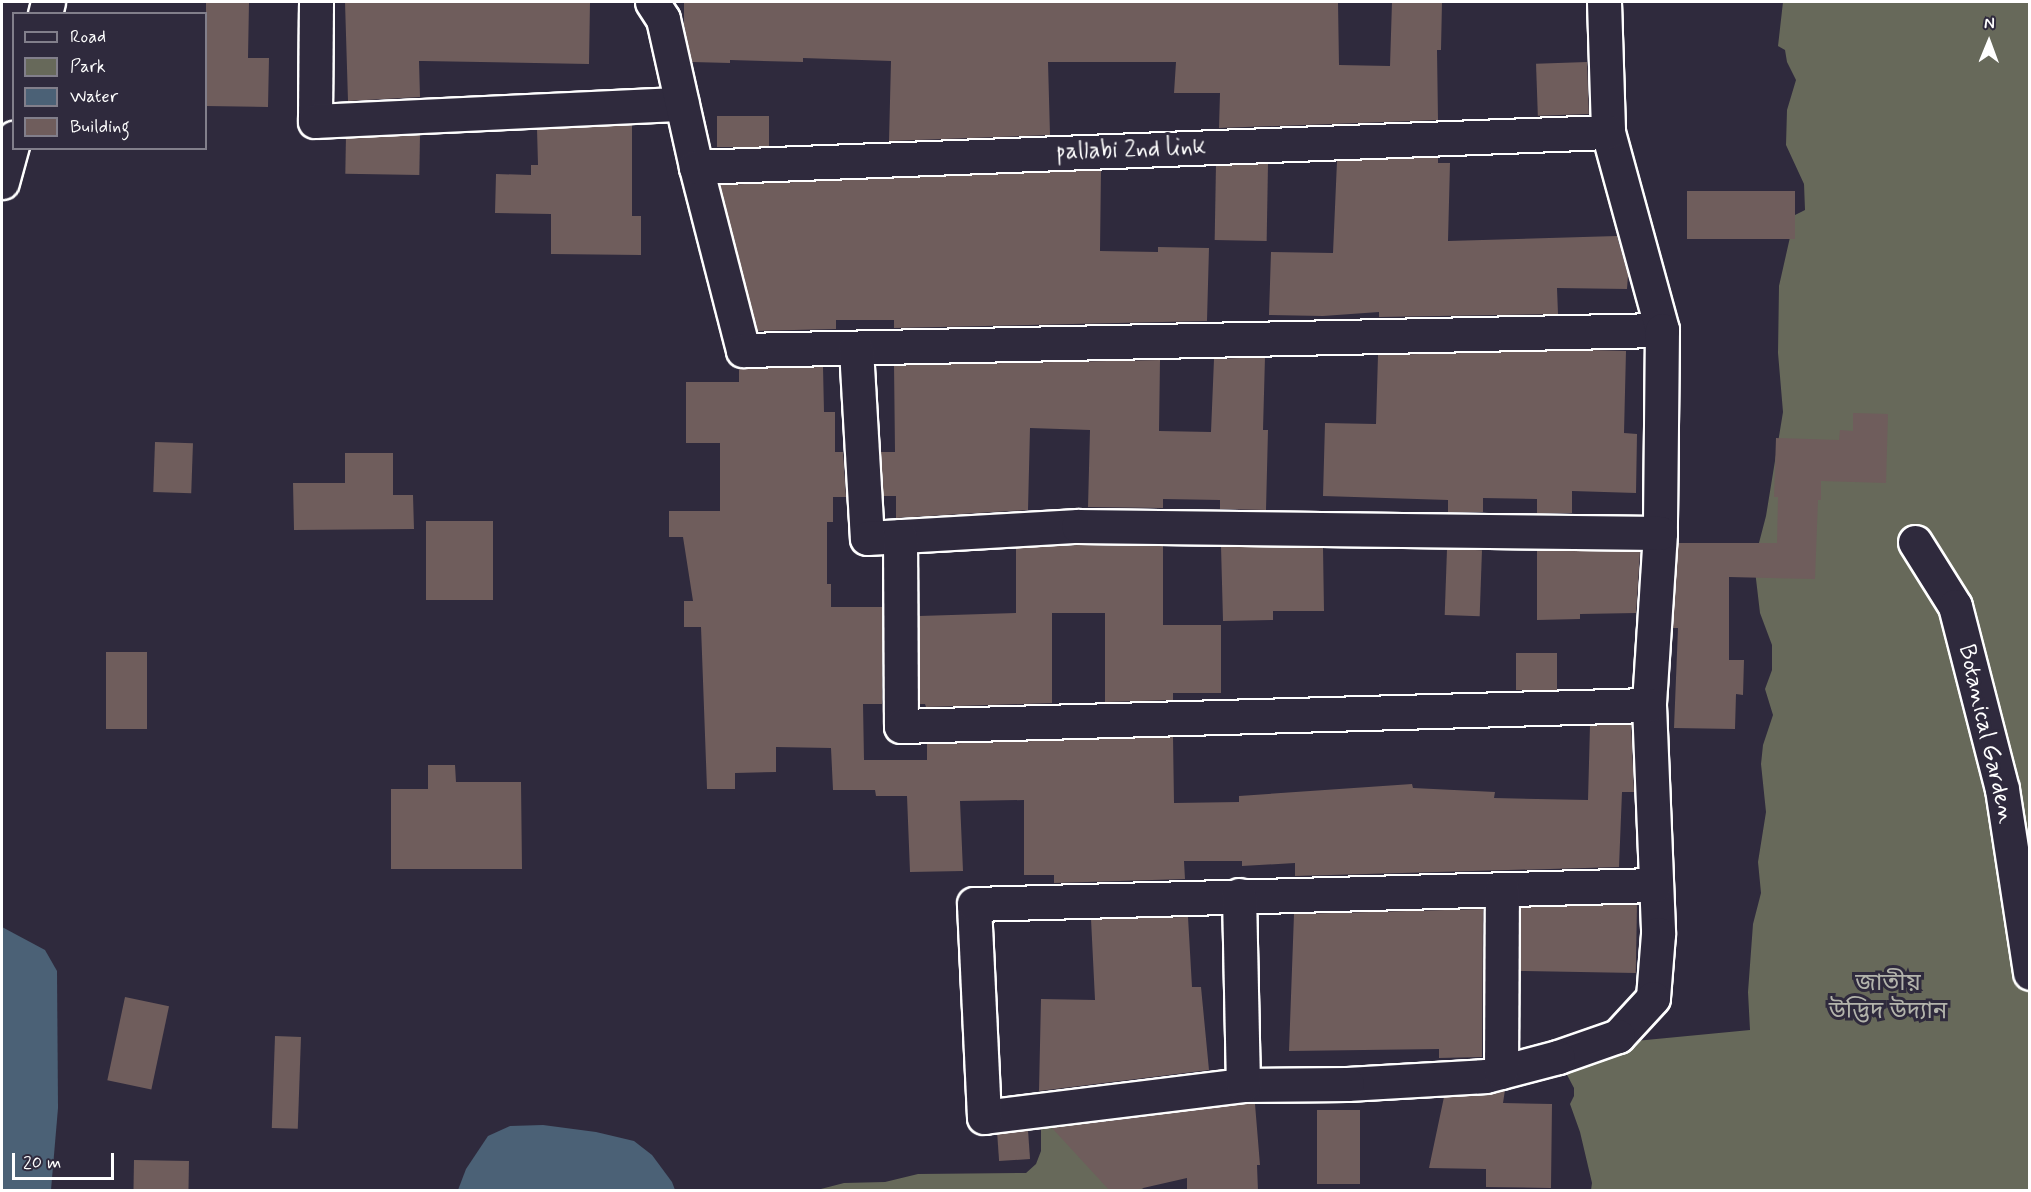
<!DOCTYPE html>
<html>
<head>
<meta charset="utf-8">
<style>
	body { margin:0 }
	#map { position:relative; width:2031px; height:1192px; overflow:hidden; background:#2f2a3d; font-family:Mynerve,"Noto Sans Bengali",sans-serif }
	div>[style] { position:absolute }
	.green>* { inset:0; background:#67695a }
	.water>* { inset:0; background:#4b6176 }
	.building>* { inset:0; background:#6f5d5c; transform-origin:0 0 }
	.roads { filter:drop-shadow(2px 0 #fff) drop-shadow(-2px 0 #fff) drop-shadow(0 2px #fff) drop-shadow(0 -2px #fff) }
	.minor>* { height:33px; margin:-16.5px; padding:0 16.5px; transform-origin:16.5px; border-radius:16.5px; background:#2f2a3d }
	span { translate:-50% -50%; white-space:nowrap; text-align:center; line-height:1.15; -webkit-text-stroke:6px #2f2a3d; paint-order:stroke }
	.street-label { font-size:24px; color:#fff }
	.park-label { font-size:24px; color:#b3b4ac }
	.frame { position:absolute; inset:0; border:3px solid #fff; pointer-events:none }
	.legend { position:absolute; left:12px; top:12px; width:195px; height:138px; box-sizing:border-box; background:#2f2a3d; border:2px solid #827f8b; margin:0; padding:8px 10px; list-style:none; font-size:18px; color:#fff }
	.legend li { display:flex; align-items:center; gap:12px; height:30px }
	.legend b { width:30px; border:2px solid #827f8b }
	.north { position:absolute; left:1959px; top:12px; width:60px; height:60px; -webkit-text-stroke:4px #2f2a3d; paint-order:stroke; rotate:1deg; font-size:16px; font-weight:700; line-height:24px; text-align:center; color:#fff }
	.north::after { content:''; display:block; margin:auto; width:21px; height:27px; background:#fff; clip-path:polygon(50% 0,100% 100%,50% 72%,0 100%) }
	.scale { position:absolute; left:12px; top:1153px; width:102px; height:27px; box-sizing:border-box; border:3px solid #fff; border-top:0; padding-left:8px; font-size:18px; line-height:21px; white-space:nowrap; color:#fff; -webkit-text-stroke:4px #2f2a3d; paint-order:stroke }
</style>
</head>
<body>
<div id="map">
	<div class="green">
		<div style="clip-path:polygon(1783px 2px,2029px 2px,2029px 1190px,1591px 1190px,1592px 1183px,1580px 1132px,1570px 1104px,1574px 1096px,1574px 1088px,1566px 1073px,1579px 1053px,1625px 1042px,1750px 1030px,1748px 992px,1753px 924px,1761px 893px,1758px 862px,1766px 812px,1761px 764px,1763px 745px,1773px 715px,1765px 689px,1772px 670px,1772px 645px,1760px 613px,1754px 562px,1766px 516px,1783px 412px,1778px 353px,1779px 286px,1795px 215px,1805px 210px,1804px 184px,1786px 145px,1787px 110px,1796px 80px,1787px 62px,1785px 50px,1778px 46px)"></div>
		<div style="clip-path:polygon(1041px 1106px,1055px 1109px,1092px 1131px,1139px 1187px,1146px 1190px,817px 1190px,844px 1183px,885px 1182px,918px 1174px,1026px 1173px,1036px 1164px,1041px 1151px)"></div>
	</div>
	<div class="water">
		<div style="clip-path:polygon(2px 927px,45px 950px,57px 971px,58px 1108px,51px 1190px,2px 1190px)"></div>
		<div style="clip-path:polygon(543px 1125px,596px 1132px,634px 1141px,652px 1155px,672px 1182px,675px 1190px,458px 1190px,466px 1169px,488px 1136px,510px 1126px)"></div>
	</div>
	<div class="building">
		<div style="clip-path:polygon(206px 2px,249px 2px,248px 58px,269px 58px,268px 107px,206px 106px)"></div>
		<div style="clip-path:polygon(345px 2px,590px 2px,589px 64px,422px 61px,419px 61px,420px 97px,348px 101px)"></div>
		<div style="clip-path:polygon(684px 2px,1338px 2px,1339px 65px,1390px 66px,1392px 2px,1442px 2px,1441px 50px,1437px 50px,1438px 120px,1219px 128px,1220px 93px,1174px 93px,1176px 62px,1048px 62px,1050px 135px,889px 141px,891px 61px,803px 58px,803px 62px,730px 60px,730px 63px,692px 62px,684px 25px)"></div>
		<div style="left:1587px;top:62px;width:52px;height:51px;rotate:88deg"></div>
		<div style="left:717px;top:116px;width:52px;height:31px"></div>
		<div style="clip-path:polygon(632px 125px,632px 216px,641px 216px,641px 255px,551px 254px,551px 214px,495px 213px,496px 174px,531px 175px,531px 165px,538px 165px,537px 129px)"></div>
		<div style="left:420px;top:135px;width:40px;height:74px;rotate:91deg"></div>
		<div style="clip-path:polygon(1438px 157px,1438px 163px,1450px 163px,1448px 241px,1617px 236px,1628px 275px,1627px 289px,1557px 288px,1558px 314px,1379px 317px,1379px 312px,1323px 316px,1269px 315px,1271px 252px,1333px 253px,1337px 161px)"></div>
		<div style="left:1268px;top:164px;width:77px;height:52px;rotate:91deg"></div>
		<div style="clip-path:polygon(1101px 170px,1100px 251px,1158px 252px,1158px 247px,1209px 248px,1207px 321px,894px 328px,894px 320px,836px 320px,836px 329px,757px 331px,720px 185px)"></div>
		<div style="left:1687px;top:191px;width:108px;height:48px"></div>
		<div style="clip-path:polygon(1593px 350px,1626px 351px,1624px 433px,1637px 434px,1636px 493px,1572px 491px,1572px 513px,1537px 513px,1537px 499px,1483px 498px,1483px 512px,1448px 512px,1448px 500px,1323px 496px,1325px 423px,1376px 424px,1378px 355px)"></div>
		<div style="clip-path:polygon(1265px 357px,1263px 430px,1268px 430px,1266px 510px,1220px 509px,1220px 500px,1163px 499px,1163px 508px,1088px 507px,1090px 430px,1030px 428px,1028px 510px,896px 518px,896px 496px,883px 496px,881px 452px,895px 452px,894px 365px,1160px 360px,1159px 431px,1211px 432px,1214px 359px)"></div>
		<div style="clip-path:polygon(823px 367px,824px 412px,835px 412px,835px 452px,843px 452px,846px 497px,833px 497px,833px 522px,827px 522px,827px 584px,831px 584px,831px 607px,882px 607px,882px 704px,863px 704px,864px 760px,927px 760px,927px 744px,1173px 737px,1174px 803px,1239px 802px,1239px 796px,1412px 784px,1413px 788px,1495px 792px,1494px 798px,1588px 800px,1590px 725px,1631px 724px,1634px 792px,1622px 792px,1619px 867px,1295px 876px,1295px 863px,1242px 866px,1242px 861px,1184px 861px,1185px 879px,1054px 883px,1054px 875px,1024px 875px,1024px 800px,960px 801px,963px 871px,910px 872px,907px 796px,876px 796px,875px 790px,833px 790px,831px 748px,776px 747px,776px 772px,735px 773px,735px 789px,707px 789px,701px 627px,684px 627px,684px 601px,693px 601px,683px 537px,669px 537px,669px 511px,720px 511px,720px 443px,686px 443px,686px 382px,739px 382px,739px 368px)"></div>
		<div style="clip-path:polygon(1853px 413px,1888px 414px,1886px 483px,1821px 481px,1821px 500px,1818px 500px,1815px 579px,1729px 577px,1729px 660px,1744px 660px,1743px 695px,1736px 694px,1735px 729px,1674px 728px,1678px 628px,1673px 628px,1678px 543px,1777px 543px,1778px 497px,1774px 497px,1776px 438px,1839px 440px,1840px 430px,1853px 431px)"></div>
		<div style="left:155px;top:442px;width:38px;height:50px;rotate:2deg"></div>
		<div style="clip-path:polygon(345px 453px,393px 453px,393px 495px,413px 495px,414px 529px,294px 530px,293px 483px,345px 483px)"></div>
		<div style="left:426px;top:521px;width:67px;height:79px"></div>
		<div style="clip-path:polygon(1078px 545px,1163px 546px,1163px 625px,1221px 625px,1221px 693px,1173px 693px,1173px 700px,1105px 702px,1105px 613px,1052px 613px,1052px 703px,926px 707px,925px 704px,920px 704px,919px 616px,1016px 613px,1016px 548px)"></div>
		<div style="clip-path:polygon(1221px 546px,1323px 548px,1324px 611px,1273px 611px,1273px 620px,1223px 621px)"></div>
		<div style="left:1447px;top:549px;width:35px;height:66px;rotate:2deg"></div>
		<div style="clip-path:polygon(1537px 550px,1640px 552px,1636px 613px,1580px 614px,1580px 619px,1537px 620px)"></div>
		<div style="left:106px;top:652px;width:41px;height:77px"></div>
		<div style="left:1516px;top:653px;width:41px;height:37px"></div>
		<div style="clip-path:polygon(428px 765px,455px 765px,456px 782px,521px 782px,522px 869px,391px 869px,391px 789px,428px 789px)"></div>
		<div style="left:1637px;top:904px;width:69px;height:116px;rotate:91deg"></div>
		<div style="clip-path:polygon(1483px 909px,1482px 1057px,1439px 1058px,1439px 1049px,1289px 1051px,1294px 914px)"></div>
		<div style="clip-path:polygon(1188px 917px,1192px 987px,1201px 987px,1209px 1070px,1039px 1091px,1041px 999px,1095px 1000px,1091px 919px)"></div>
		<div style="left:125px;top:997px;width:45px;height:85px;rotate:12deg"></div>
		<div style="left:275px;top:1036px;width:26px;height:92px;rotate:2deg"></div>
		<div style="clip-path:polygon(1505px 1090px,1503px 1103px,1552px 1104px,1551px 1188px,1486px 1187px,1486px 1169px,1429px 1168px,1444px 1097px,1487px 1095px)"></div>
		<div style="clip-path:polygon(1244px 1104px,1255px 1104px,1260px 1165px,1257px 1165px,1258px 1191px,1187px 1191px,1187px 1178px,1130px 1191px,1110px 1191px,1052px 1128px)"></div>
		<div style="left:1317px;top:1110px;width:43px;height:74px"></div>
		<div style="left:1028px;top:1130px;width:29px;height:31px;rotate:86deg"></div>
		<div style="left:134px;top:1160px;width:55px;height:31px;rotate:1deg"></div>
	</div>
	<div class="roads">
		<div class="minor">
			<div style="left:316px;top:2px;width:119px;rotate:90.5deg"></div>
			<div style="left:315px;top:121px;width:367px;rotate:-2.7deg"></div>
			<div style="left:652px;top:2px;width:20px;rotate:57deg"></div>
			<div style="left:663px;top:19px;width:152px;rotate:77.4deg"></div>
			<div style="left:696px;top:167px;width:189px;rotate:75.6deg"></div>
			<div style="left:743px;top:350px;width:919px;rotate:-1.25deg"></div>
			<div style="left:1604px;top:2px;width:130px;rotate:88.2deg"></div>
			<div style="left:1608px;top:132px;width:205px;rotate:74.7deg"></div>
			<div style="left:1662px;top:330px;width:203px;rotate:90.6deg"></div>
			<div style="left:1660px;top:533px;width:172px;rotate:93.7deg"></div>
			<div style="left:1649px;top:705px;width:229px;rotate:87.7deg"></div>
			<div style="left:1658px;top:934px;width:64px;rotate:94.5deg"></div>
			<div style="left:1653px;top:998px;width:52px;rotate:132.6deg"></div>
			<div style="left:1618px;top:1036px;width:64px;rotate:160.7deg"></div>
			<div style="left:1558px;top:1057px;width:74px;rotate:165.2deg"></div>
			<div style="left:1486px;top:1076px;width:139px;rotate:176.7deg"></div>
			<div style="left:1347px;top:1084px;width:104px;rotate:179.4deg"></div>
			<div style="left:1243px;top:1085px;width:261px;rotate:173deg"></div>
			<div style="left:984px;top:1117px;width:213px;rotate:-92.7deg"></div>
			<div style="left:974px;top:904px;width:681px;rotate:-1.6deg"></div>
			<div style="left:45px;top:14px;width:12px;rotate:-76deg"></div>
			<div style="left:696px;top:167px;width:913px;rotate:-2.2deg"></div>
			<div style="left:2px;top:182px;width:46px;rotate:-74.7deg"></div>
			<div style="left:856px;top:349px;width:189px;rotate:86.7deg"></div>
			<div style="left:867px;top:538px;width:211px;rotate:-3.3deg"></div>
			<div style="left:1078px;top:526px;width:582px;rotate:0.69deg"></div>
			<div style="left:900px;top:536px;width:190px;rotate:89.7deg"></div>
			<div style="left:901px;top:726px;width:748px;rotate:-1.61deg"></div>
			<div style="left:1915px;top:542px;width:75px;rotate:58deg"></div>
			<div style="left:1955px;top:606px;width:189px;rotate:75.6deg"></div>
			<div style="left:2002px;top:789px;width:186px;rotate:81.3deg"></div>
			<div style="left:1239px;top:895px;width:190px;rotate:88.8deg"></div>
			<div style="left:1501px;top:1072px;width:183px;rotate:-89.7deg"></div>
		</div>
	</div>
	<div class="street-label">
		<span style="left:1131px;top:150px;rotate:-2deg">pallabi 2nd link</span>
		<span style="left:1986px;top:734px;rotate:77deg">Botanical Garden</span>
	</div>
	<div class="park-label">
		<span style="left:1888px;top:998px">জাতীয়<br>উদ্ভিদ উদ্যান</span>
	</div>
	<div class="frame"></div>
	<ul class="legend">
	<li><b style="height:8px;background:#2f2a3d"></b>Road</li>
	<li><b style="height:16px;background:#67695a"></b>Park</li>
	<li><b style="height:16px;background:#4b6176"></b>Water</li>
	<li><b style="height:16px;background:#6f5d5c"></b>Building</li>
	</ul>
	<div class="north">N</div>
	<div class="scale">20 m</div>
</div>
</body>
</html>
